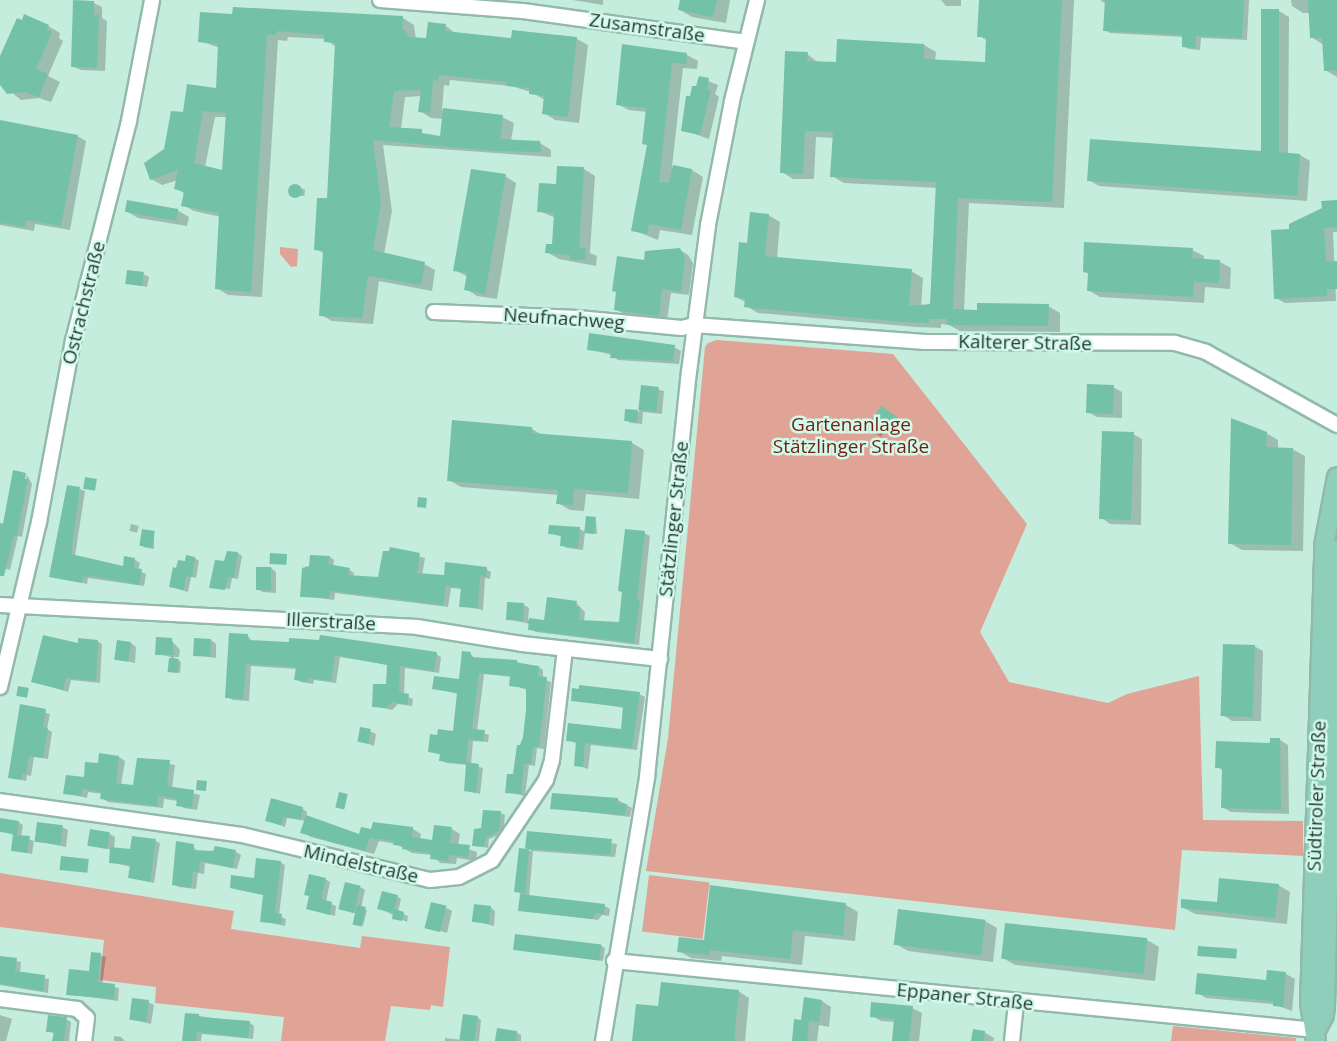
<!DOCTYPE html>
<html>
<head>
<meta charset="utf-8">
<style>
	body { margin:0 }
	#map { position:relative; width:1337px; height:1041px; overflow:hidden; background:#c4eddd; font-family:"Open Sans",sans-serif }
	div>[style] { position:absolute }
	.green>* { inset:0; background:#e0a497; transform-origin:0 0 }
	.shadow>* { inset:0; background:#0003; transform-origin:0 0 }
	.building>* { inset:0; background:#73c2a7; transform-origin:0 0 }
	.round { border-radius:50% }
	.roads { filter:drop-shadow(2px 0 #92b9aa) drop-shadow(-2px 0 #92b9aa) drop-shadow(0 2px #92b9aa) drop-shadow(0 -2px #92b9aa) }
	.minor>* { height:14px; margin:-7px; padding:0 7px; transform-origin:7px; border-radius:7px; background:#fff }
	.major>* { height:18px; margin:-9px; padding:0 9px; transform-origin:9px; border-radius:9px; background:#8fcebb }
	span { translate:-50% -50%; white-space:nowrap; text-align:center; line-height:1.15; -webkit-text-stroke:5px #d1faeb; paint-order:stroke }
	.street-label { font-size:19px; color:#293a34 }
	.park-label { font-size:19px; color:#721f12 }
</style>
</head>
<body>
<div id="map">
	<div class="green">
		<div style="clip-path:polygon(280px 247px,298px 249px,297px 266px,291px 267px,280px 254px)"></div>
		<div style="clip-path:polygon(717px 340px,893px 354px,1027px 524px,980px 632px,1009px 682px,1108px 703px,1127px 694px,1199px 676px,1203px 820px,1303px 821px,1303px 856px,1182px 850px,1175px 930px,646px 871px,668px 738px,705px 347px,708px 343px)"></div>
		<div style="clip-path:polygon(0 873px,234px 911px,231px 929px,360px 948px,362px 936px,450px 947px,443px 1007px,431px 1005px,430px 1010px,391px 1006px,385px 1041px,281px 1041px,284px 1017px,155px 1003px,156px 987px,100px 980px,104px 940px,0 927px)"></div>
		<div style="left:649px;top:875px;width:61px;height:57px;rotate:7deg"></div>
		<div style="clip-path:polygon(1173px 1026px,1296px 1038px,1296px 1041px,1171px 1041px)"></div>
	</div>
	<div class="shadow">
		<div style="clip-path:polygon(573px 0,603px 0,603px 5px)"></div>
		<div style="clip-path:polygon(681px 0,730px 0,726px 23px,692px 17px,680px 10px)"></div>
		<div style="clip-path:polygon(941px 0,961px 0,961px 6px,946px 6px)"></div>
		<div style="clip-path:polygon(980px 0,1074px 0,1064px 208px,969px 203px,964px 311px,1048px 306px,1060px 313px,1060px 332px,960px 331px,949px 325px,941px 324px,941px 328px,916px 327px,758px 313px,746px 306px,747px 303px,736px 297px,749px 245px,768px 215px,780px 222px,777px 258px,911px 271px,923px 278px,921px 307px,932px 306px,938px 188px,844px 183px,832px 176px,834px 138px,816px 137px,814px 179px,793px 179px,782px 172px,807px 54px,819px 63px,837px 64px,924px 45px,936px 52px,935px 61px,987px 64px,988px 41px,979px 36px)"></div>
		<div style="clip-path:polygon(1100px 0,1249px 0,1247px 40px,1201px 38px,1200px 50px,1189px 49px,1183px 46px,1184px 37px,1110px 33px,1105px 30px,1106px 4px)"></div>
		<div style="clip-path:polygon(1291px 0,1337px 0,1337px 77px,1325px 70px,1324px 45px,1311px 37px,1311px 13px,1303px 13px,1292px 6px)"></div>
		<div style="clip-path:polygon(94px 3px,102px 7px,102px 18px,107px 21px,105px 71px,81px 70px,72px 66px)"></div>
		<div style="clip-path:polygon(1279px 11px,1289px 17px,1288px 154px,1300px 155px,1310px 161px,1307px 201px,1099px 186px,1089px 180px,1262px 153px)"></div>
		<div style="clip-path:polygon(evenodd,201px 14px,403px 18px,414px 25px,416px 39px,428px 40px,445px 25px,456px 34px,513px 40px,577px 39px,588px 45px,579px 123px,555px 120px,544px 113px,545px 100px,531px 92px,511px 86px,450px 80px,449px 86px,444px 85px,442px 110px,502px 117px,514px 123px,511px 141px,540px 143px,551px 150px,551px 157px,383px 145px,392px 211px,384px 254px,424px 264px,435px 270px,432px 291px,379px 281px,373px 324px,332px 321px,321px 315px,325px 254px,316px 249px,328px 200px,337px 48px,326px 39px,288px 37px,287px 41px,278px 40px,262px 297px,228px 295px,217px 288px,221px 217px,194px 211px,183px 205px,185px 194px,176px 188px,178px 180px,162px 185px,151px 179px,184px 114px,217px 90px,220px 48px,200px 41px,201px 14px,422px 96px,420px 111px,431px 118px,444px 119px,442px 138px,401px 129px,405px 97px,422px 96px,201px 14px,215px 117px,227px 117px,224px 172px,205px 167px,215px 117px)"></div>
		<div style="clip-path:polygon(48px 26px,60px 33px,59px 38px,63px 41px,48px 76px,60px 82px,51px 102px,39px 98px,21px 100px,0 83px,0 61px)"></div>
		<div style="clip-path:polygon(624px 46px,687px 55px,698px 61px,697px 69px,683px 68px,672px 167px,692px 170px,703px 177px,692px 235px,660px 230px,658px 240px,633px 230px,648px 146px,647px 112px,629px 110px,617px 104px)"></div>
		<div style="clip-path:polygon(700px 78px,718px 85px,715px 94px,719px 97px,709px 139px,683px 130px)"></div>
		<div style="clip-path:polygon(0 122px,77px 136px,86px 141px,70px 230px,35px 224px,34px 231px,0 225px)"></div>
		<div style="clip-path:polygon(584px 169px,595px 176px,590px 253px,597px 256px,596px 266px,559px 259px,547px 252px,554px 246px,556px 218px,539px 211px)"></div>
		<div style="clip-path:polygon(505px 176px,516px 183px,497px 299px,477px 296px,466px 289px,468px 277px,455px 270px)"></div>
		<div style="left:290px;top:188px;width:15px;height:7px;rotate:4deg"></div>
		<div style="clip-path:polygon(1337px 202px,1337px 232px,1333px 232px,1336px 301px,1285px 303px,1276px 298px,1291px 231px)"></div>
		<div style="clip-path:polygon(177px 210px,189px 217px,187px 226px,138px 218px,126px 211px)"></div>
		<div style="clip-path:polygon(680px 250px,688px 255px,693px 263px,689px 295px,671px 293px,667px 320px,624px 314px,615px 309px,646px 262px)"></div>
		<div style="clip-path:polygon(1192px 250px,1204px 256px,1204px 261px,1220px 262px,1231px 268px,1230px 289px,1205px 287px,1204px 303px,1100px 297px,1088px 290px,1089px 274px,1084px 271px)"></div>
		<div style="clip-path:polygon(143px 274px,149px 277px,147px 287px,127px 283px)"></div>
		<div style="clip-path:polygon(674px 347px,681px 351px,679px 364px,618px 360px,612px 355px,588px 349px)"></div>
		<div style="clip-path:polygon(642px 386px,664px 391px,662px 414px,643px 412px,642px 424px,631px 423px,626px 420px,627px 410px,639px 412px)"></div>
		<div style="clip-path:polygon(1113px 387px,1122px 392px,1122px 418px,1097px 417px,1088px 412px)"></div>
		<div style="clip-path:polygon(888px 411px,903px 422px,898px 430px,889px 425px,881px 437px,867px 428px)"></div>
		<div style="clip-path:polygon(532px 429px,542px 435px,632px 443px,644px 450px,639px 499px,586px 494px,584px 511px,570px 510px,558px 503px,559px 495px,461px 487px,449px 480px)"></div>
		<div style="clip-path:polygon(1266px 433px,1278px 440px,1278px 449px,1292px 449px,1305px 456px,1303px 551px,1242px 550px,1230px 543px)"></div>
		<div style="clip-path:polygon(1133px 434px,1142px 439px,1141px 525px,1110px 524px,1102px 518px)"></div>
		<div style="clip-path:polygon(27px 475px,32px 484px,22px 537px,18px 536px,10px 570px,0 567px,0 528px,4px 526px,24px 488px)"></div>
		<div style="clip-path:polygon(80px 489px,85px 491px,75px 556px,124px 569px,126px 558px,135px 560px,140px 563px,138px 570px,146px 574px,144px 586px,88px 578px,87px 584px,51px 576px)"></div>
		<div style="clip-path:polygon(596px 519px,597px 534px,589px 533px)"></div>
		<div style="left:131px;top:524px;width:8px;height:7px;rotate:14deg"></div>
		<div style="clip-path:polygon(580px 529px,585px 532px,583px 550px,567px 548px,561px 545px,562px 537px,550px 533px)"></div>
		<div style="clip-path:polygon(154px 533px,154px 549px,143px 547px)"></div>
		<div style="clip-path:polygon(644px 533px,650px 536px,639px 645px,536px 632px,530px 629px,530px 624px,507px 619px,524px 605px,529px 608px,528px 620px,545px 622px,576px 603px,585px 612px,584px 622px,620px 624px)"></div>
		<div style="clip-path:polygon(391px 550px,425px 558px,422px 575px,445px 577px,486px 569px,491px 572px,490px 579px,485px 578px,483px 610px,461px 606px,462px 589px,451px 588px,448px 607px,335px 593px,334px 600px,302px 596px,330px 557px,334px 560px,333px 567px,349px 570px,354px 573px,353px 577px,380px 579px)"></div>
		<div style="clip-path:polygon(238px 553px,242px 556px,238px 579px,232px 578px,230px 589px,214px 587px,225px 564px)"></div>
		<div style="clip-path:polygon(195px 558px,199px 561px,196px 578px,191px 577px,188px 592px,171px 587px,186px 563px)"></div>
		<div style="clip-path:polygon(271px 568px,276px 572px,276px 593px,263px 592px,257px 589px)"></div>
		<div style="clip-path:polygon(248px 636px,253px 642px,436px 654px,441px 657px,439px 673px,405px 668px,404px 695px,413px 699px,412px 706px,398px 704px,392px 710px,374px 706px,388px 686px,389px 665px,340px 657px,336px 683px,314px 680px,313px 684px,301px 682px,296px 679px,297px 669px,251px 666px,249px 701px,233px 700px,227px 697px)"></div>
		<div style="clip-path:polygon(171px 640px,180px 650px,179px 657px,173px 657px,181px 662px,180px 673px,170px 671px,171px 657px,157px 654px)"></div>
		<div style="clip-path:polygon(211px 640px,216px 644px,216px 658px,196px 655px)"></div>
		<div style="clip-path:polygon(97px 641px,102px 644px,100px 683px,71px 680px,68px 692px,33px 681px,80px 645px)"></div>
		<div style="clip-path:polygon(131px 643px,136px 647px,135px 663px,117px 659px)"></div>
		<div style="clip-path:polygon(1254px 646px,1263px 651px,1261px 721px,1232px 721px,1223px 715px)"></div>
		<div style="clip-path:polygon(470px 653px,475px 659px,517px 662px,539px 667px,543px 670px,543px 679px,551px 682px,544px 749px,537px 748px,535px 766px,529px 765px,525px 796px,507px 792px,525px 737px,528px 690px,511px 685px,512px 677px,484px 674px,477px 731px,489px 735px,488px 742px,473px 741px,471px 765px,483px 768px,480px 794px,466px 790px,468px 765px,446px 763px,441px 760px,441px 755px,430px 751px,455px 733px,459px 694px,433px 688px,461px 681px)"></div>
		<div style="clip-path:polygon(639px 694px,645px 697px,637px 750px,591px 745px,588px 769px,576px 765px,578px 744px,568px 740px,622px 731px,625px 708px,573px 700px)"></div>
		<div style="clip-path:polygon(22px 706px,50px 714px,47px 729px,52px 732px,48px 759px,34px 757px,31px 776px,27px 775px,26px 781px,10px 777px)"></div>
		<div style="clip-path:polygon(370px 731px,376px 734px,374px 746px,360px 741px)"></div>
		<div style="clip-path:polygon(1280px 740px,1288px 745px,1289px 814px,1231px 812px,1222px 807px,1224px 771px,1217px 767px)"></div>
		<div style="clip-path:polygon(119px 757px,125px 761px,121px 785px,135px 787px,138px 759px,141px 758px,175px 765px,172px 788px,200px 795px,197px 810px,184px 808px,178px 805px,178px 801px,164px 799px,163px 808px,108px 802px,102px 798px,103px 794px,88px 792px,87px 798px,65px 793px,99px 765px)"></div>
		<div style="clip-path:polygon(618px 800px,632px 808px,630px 817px,552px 808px)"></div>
		<div style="clip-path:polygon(303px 809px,307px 812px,306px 817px,360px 836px,373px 832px,413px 829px,421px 834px,420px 840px,434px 842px,452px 829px,460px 834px,458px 846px,477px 852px,476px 861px,457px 858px,456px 864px,440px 863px,432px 855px,412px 853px,396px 844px,379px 841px,374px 854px,311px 837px,302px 832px,306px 821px,287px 818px,285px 827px,267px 821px)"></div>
		<div style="clip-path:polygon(501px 813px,505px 815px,503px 833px,489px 839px,488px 848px,474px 845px)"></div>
		<div style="clip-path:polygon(18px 822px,23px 825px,21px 837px,34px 841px,32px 854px,12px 850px,14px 835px,0 831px,0 826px)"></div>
		<div style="clip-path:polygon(62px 827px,68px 830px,66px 847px,36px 841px)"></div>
		<div style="clip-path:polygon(528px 833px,617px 844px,615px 857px,533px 851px,529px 897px,605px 906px,610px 909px,609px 916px,602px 915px,598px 920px,520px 910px,521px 894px,516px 891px,521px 850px,532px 851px,526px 847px)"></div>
		<div style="clip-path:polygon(110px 834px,115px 837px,114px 849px,132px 851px,155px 841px,160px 843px,154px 883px,130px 877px,131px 867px,111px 862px,112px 850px,90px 845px)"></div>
		<div style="clip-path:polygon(193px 845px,197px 852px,236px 852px,241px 855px,237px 869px,205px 863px,204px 874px,198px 873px,196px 889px,179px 887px,174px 884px)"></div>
		<div style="clip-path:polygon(280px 862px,285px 865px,279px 916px,286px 919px,285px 926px,262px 921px,265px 895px,236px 889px)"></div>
		<div style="clip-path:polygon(325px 879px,330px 882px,326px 902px,336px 906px,335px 916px,308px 908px)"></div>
		<div style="clip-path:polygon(1278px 885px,1290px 892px,1287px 924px,1195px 914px,1182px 907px,1218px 904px)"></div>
		<div style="clip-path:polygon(361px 887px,365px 890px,361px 908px,367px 910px,363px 926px,356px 925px,356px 914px,340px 908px)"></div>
		<div style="clip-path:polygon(397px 896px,401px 899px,398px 912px,408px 916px,407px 922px,379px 908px)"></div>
		<div style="clip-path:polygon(802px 900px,846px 905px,858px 912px,855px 941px,805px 936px,802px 965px,722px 956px,721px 961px,691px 958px,679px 951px)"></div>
		<div style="clip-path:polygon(490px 907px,495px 911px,494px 926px,474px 921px)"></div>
		<div style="clip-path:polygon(447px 908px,452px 911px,447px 933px,427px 927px)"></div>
		<div style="clip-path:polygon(985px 921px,997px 928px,993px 962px,908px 951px,896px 944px)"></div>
		<div style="clip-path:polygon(1147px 940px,1159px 947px,1155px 981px,1015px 965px,1003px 958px)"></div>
		<div style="clip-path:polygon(600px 945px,605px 948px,603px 961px,515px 949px)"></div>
		<div style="clip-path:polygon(93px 953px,106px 957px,102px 985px,119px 988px,118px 1001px,68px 994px,90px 973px)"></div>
		<div style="clip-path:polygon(0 958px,21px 962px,20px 973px,49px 979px,48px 993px,0 985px)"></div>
		<div style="clip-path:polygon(1286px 974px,1295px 979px,1292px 1011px,1273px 1004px,1206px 998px,1197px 993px,1268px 982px)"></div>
		<div style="clip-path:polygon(738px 991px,749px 998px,745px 1041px,634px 1041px,660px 1008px)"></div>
		<div style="clip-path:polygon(822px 1001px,831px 1007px,829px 1027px,819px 1025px,817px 1041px,794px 1041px,803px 1022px)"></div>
		<div style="clip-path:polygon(148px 1002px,154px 1005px,151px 1024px,131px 1019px)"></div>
		<div style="clip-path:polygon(912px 1008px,922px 1013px,919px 1041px,894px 1041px,896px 1022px,881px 1021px,872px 1016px)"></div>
		<div style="clip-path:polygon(0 1015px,12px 1019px,6px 1041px,0 1041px)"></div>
		<div style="clip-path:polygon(199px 1016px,250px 1023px,254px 1026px,253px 1039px,202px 1034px,201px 1041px,184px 1041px)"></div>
		<div style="clip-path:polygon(477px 1017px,481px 1020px,479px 1041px,445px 1041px,445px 1038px,462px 1040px)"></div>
		<div style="clip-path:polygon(66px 1019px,71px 1022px,69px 1041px,54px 1041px,55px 1034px,48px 1031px)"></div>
		<div style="clip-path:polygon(516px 1032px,521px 1035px,521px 1041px,497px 1041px)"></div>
		<div style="clip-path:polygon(984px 1032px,994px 1038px,993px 1041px,973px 1041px)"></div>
		<div style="clip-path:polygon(114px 1036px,121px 1037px,125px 1041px,105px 1041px,114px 1041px)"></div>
	</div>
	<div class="building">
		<div style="clip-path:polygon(73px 0,94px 1px,94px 15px,99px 15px,97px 68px,71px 67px)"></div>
		<div style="clip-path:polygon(680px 0,717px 0,713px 17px,678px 10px)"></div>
		<div style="clip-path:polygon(979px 0,1062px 0,1052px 202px,958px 198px,953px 309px,977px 310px,977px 303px,1049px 304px,1048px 326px,947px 325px,947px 319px,930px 319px,929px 323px,903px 322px,744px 307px,745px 299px,734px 297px,739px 242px,747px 243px,750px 212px,769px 214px,765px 256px,912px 269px,909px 306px,930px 304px,936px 182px,830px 177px,833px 132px,805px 131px,803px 174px,780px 173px,785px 51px,808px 52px,807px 61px,836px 62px,837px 39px,924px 44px,924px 59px,985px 62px,986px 37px,977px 37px)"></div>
		<div style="clip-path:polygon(1105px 0,1244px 0,1242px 38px,1196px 36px,1195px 48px,1182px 47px,1182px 35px,1103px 31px)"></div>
		<div style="clip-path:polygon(1308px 0,1337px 0,1337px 70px,1324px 71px,1322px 38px,1310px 38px)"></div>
		<div style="clip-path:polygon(evenodd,233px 7px,403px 16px,402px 28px,410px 37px,426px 38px,428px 22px,446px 24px,445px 31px,511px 38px,512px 30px,577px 37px,568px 117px,542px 114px,544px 96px,529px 94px,529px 88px,506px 86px,507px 82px,439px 75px,438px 81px,433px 80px,430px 113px,418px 112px,421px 90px,394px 91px,389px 127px,422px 129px,422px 133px,440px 136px,443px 108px,503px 115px,500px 139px,540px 141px,541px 152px,495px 151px,373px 140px,381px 204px,373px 250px,425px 262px,421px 285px,368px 276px,362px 318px,319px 316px,323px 251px,314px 250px,317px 198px,327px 198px,335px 43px,324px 42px,324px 35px,277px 31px,276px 35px,267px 35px,251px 292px,215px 289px,219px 213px,181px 206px,184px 192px,174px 189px,178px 170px,150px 180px,144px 163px,164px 149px,171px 111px,183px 112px,187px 84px,216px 88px,218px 44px,198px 42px,200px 12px,232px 14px,233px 7px,203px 111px,226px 113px,222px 170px,194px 163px,203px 111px)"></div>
		<div style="clip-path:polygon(1261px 9px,1279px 9px,1279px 152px,1300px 154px,1297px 196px,1087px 181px,1090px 139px,1261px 151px)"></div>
		<div style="clip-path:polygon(24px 14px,49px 25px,47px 30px,52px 32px,36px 69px,48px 74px,39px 97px,25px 92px,7px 94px,0 85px,0 56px,17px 18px,22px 20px)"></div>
		<div style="clip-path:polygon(622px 44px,687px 53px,686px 64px,672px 63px,659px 182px,669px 183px,673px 165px,692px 169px,681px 230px,649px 224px,647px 234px,631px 231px,647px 145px,642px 144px,646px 108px,616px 105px)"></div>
		<div style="clip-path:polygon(699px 76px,709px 78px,707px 89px,711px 90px,700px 135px,681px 131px,686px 96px,690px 96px,692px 86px,696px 86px)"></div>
		<div style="clip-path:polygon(0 120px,78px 135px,61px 226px,26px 220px,25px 227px,0 223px)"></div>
		<div style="clip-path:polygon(557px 166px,584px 167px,579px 248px,586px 248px,585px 260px,570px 260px,570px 255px,545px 253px,546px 244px,552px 244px,554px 213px,537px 212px,539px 183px,556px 184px)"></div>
		<div style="clip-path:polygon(471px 169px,506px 174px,485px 294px,464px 290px,467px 273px,453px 271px)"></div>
		<div class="round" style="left:288px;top:184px;width:14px;height:14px"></div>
		<div style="left:127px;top:200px;width:52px;height:12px;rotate:10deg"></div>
		<div style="clip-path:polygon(1337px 200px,1337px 227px,1324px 228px,1326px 262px,1337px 261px,1337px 289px,1327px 289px,1327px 296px,1274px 299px,1271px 230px,1289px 229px,1289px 224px,1322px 208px,1321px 201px)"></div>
		<div style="clip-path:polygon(1084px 242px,1193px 248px,1192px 258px,1220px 260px,1219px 283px,1194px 282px,1193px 297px,1087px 291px,1088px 273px,1083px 272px)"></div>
		<div style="clip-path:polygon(680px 248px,685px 258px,681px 292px,662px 289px,659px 316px,614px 310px,616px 292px,612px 291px,617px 256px,644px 260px,645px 251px)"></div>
		<div style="left:127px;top:270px;width:17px;height:14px;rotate:7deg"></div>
		<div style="clip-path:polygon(589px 333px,675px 345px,673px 361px,610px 358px,611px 353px,587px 350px)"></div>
		<div style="left:1087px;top:384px;width:27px;height:29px;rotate:2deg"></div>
		<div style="left:641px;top:385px;width:18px;height:25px;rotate:6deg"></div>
		<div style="clip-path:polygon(882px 406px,898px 418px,891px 428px,883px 423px,875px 435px,864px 428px)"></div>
		<div style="left:625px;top:409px;width:13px;height:12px;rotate:4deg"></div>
		<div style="clip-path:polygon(1231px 418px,1267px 432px,1266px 447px,1293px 448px,1291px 545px,1228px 544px)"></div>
		<div style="clip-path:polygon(452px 420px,532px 427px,532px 433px,632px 441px,628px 493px,574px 489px,573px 505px,556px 504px,558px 490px,447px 481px)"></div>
		<div style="left:1102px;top:431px;width:32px;height:88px;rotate:2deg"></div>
		<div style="clip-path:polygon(13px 470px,26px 473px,25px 479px,28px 479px,17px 536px,14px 535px,4px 576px,0 576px,0 523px,3px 524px)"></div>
		<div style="left:85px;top:477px;width:12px;height:12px;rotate:9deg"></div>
		<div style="clip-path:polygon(67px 485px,80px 487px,71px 554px,123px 566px,124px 556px,135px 558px,134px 568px,142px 569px,139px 585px,92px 576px,83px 577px,82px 583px,49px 577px)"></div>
		<div style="left:418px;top:497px;width:9px;height:10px;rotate:6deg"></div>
		<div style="left:586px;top:516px;width:10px;height:17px;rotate:6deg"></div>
		<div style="clip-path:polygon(549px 525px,580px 527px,578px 548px,560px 546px,561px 535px,548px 534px)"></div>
		<div style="left:142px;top:529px;width:13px;height:17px;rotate:9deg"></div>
		<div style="clip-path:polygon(625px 529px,645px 531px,637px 600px,640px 600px,634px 643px,528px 630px,529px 618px,544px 620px,547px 597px,577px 601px,576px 607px,580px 607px,579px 620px,619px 622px,622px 592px,618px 591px)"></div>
		<div style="clip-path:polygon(390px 547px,420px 553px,417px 573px,444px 575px,445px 562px,487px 567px,486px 577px,480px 576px,478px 608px,459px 607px,461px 588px,446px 586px,443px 605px,330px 591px,329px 598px,300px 597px,302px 568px,309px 566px,310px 555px,330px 556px,328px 564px,350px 568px,348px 575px,378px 577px,383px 551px,389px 551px)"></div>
		<div style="clip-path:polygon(227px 551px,238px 552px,234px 578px,228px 577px,225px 590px,209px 588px,215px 560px,224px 561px)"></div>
		<div style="left:270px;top:553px;width:17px;height:11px;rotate:3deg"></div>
		<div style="clip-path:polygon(186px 555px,195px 557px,192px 577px,186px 576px,184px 590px,169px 587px,173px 567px,176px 568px,178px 560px,185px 561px)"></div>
		<div style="left:256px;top:567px;width:15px;height:23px"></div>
		<div style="left:507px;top:602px;width:17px;height:18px;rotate:3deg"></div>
		<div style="clip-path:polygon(229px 633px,248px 634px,248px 640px,289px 642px,289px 638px,319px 640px,320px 635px,437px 652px,434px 671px,400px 666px,399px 692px,409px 694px,407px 705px,392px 702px,386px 708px,372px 707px,373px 684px,386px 684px,387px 665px,335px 655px,331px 681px,308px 678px,308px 682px,294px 680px,296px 667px,246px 664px,243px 699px,225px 698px)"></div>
		<div style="clip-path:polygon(43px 635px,78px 643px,78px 638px,98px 640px,96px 681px,66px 678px,63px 690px,31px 682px)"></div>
		<div style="clip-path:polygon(156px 637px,172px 638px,174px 655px,155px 655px)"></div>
		<div style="left:194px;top:638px;width:17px;height:18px;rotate:3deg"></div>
		<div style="left:117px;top:640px;width:14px;height:20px;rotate:8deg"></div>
		<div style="left:1223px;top:644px;width:32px;height:72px;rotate:2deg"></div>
		<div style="clip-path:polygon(462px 651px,471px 652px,470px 657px,517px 660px,517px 663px,539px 666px,538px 676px,547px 677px,539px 747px,533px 747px,531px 764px,524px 764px,521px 794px,505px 793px,507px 774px,513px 774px,517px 745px,520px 745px,523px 737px,526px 710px,526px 688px,509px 686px,510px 676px,479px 673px,472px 729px,485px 730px,483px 741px,468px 739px,466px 762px,479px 764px,476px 793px,464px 791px,466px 764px,439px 761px,440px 754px,428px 752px,430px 734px,437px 735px,438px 729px,453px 731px,457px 693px,432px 689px,434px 676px,459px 679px)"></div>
		<div style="left:169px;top:658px;width:10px;height:14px;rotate:6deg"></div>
		<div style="clip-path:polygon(579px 685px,640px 692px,632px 748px,585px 743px,583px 767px,574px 766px,576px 742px,566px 741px,568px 723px,621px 729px,623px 707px,571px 701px,572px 688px,579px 689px)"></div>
		<div style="left:18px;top:686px;width:11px;height:10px;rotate:10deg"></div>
		<div style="clip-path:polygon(20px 704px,46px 709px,43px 727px,48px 728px,43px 758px,29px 756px,26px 774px,22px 774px,21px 780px,8px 778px)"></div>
		<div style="left:360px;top:727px;width:11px;height:15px;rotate:10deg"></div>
		<div style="clip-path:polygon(1270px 738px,1280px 738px,1281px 810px,1221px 808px,1222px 768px,1215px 768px,1216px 741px,1270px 743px)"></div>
		<div style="clip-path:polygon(99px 753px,119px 756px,116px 783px,133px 785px,137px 758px,170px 760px,167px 786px,194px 790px,192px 808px,176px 806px,177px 799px,158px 796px,157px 806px,100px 799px,101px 792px,82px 789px,81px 796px,63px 794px,66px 775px,84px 777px,85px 762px,98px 763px)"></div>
		<div style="left:197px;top:780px;width:10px;height:10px;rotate:6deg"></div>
		<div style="left:339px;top:792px;width:9px;height:16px;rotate:13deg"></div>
		<div style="clip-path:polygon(552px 793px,618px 798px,618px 803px,627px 804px,625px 815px,550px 809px)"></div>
		<div style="clip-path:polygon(271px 798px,303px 807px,301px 819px,283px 817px,281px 825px,265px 821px)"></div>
		<div style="clip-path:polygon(483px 810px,501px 811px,499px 831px,486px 837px,484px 847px,472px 846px,474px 829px,481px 828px)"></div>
		<div style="clip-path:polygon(306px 815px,359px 834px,361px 827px,371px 829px,373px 822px,413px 827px,412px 837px,432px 840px,434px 825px,452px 827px,450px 843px,470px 845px,468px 857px,449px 855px,448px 861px,430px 859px,431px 853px,402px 849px,403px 846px,393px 845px,394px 841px,370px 838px,365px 851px,340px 844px,300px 833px)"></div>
		<div style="clip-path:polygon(0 818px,19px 821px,17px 835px,30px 836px,27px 853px,11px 851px,13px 834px,16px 834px,0 832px)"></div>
		<div style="left:37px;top:822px;width:26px;height:20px;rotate:7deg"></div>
		<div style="left:90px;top:829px;width:20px;height:17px;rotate:9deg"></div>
		<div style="clip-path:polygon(527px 831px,612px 839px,610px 855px,529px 849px,525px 893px,514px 892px,519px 848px,527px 849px,525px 848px)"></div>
		<div style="clip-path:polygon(132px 836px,156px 839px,150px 882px,128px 878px,130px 865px,109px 863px,110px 847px,130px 849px)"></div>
		<div style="clip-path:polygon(176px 841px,194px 844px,193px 850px,213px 851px,215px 846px,236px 850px,233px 868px,200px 861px,199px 872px,193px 872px,191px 888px,172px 885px)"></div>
		<div style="left:61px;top:856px;width:28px;height:14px;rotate:6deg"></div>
		<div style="clip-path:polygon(256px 858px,281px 861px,275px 913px,282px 914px,281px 924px,260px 922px,263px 895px,230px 888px,231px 875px,254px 878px)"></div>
		<div style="clip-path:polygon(309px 874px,326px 878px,321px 899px,332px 902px,330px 915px,306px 909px,309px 896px,304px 895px)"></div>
		<div style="clip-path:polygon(1219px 878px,1279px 884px,1275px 918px,1181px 908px,1181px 899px,1217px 902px)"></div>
		<div style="left:345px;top:882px;width:16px;height:28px;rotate:14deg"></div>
		<div style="clip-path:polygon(710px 885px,846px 903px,843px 936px,793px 930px,790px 959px,710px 950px,709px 955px,677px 952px,679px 937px,704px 940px)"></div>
		<div style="clip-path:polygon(382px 891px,398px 895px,394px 909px,404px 912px,402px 921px,392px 919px,393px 913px,377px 909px)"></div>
		<div style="clip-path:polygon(520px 894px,605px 904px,604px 914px,596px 913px,592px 919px,518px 911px)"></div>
		<div style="left:431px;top:902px;width:16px;height:27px;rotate:14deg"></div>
		<div style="left:474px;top:904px;width:17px;height:18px;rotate:7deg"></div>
		<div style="left:357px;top:905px;width:9px;height:20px;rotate:13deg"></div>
		<div style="left:898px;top:909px;width:88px;height:36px;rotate:7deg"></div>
		<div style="left:1005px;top:923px;width:143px;height:36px;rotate:6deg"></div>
		<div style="left:515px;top:934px;width:87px;height:16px;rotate:7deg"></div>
		<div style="left:1198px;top:946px;width:39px;height:10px;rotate:4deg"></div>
		<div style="clip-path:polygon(91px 952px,101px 953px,98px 982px,115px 984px,114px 999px,66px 995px,69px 969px,89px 971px)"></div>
		<div style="clip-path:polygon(0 956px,17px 958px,15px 971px,45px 975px,43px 991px,0 984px)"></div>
		<div style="clip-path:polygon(1267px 970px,1286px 972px,1283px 1007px,1273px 1006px,1273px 1001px,1195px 994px,1197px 973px,1266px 980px)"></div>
		<div style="clip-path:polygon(661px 982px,739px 990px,734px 1041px,632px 1041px,636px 1004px,658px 1006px)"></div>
		<div style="clip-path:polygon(804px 997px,822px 1000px,819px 1022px,809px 1021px,807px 1041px,792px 1041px,794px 1019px,801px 1020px)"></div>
		<div style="left:132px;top:998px;width:17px;height:22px;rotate:7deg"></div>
		<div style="clip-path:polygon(871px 1002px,913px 1006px,909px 1041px,892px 1041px,894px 1019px,870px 1017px)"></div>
		<div style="clip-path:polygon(185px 1013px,199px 1014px,199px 1017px,250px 1021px,248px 1038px,197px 1032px,196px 1041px,182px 1041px)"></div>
		<div style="left:463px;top:1014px;width:15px;height:26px;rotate:8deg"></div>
		<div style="clip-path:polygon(48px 1015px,67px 1017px,64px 1041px,52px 1041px,54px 1032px,46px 1032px)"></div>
		<div style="clip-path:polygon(497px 1028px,517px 1031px,516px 1041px,495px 1041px)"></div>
		<div style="clip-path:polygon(973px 1029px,985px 1031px,984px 1041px,971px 1041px)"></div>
	</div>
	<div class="roads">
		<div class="minor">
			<div style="left:380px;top:0;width:143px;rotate:4.4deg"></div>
			<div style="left:523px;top:11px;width:225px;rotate:7.9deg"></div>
			<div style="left:434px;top:312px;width:144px;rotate:2.4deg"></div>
			<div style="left:578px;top:318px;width:104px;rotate:5.5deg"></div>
			<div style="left:682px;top:328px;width:12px;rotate:-14deg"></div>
			<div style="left:694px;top:325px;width:232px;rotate:4.2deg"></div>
			<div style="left:925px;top:342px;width:250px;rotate:0.2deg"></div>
			<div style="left:1175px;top:343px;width:32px;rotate:16deg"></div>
			<div style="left:1206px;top:352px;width:150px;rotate:29.1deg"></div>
			<div style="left:0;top:605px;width:418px;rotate:3deg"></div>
			<div style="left:417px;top:627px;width:106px;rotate:9.2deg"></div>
			<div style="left:522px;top:644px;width:139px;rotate:6.2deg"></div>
			<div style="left:0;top:687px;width:170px;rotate:-76.7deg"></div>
			<div style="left:39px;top:522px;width:184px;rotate:-79.4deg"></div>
			<div style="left:73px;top:341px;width:227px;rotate:-75.7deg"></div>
			<div style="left:129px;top:121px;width:123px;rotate:-79.2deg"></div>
			<div style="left:0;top:801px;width:244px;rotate:8deg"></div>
			<div style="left:242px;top:835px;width:193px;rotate:13.5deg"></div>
			<div style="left:430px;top:880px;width:29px;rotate:-6deg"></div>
			<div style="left:459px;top:877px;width:37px;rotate:-27deg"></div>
			<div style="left:492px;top:860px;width:97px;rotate:-56deg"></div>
			<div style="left:546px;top:780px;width:21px;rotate:-73deg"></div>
			<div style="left:552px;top:760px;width:112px;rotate:-83.3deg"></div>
			<div style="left:614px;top:961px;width:705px;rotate:5.61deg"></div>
			<div style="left:0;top:999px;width:78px;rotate:7.4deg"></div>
			<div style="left:77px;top:1009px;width:13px;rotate:42deg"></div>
			<div style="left:87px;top:1018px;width:23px;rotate:97deg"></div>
			<div style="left:603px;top:1041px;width:268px;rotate:-80.5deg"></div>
			<div style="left:647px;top:777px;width:407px;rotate:-84.1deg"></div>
			<div style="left:689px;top:372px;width:148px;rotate:-82.6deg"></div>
			<div style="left:708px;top:225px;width:126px;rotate:-79deg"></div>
			<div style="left:732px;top:101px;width:104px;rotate:-76.1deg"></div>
			<div style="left:1012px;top:1041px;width:38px;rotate:-84deg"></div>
		</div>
		<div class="major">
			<div style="left:1316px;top:1030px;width:17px;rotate:-62deg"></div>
			<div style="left:1324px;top:1015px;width:10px;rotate:-84deg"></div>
			<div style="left:1325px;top:1005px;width:455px;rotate:-88.5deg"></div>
			<div style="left:1316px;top:1041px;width:37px;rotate:-99deg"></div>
			<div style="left:1310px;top:1004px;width:458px;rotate:-88.2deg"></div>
			<div style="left:1324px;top:546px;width:70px;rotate:-79.3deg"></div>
		</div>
	</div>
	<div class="street-label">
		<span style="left:647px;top:28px;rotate:8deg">Zusamstraße</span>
		<span style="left:84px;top:303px;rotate:-76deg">Ostrachstraße</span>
		<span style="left:564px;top:319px;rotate:4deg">Neufnachweg</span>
		<span style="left:1025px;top:343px;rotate:1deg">Kalterer Straße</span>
		<span style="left:674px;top:519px;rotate:-84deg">Stätzlinger Straße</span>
		<span style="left:331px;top:622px;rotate:3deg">Illerstraße</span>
		<span style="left:1317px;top:796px;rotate:-88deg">Südtiroler Straße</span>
		<span style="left:361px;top:864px;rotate:13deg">Mindelstraße</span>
		<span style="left:965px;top:997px;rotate:6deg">Eppaner Straße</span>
	</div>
	<div class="park-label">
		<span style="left:851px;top:436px">Gartenanlage<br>Stätzlinger Straße</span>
	</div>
</div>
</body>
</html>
